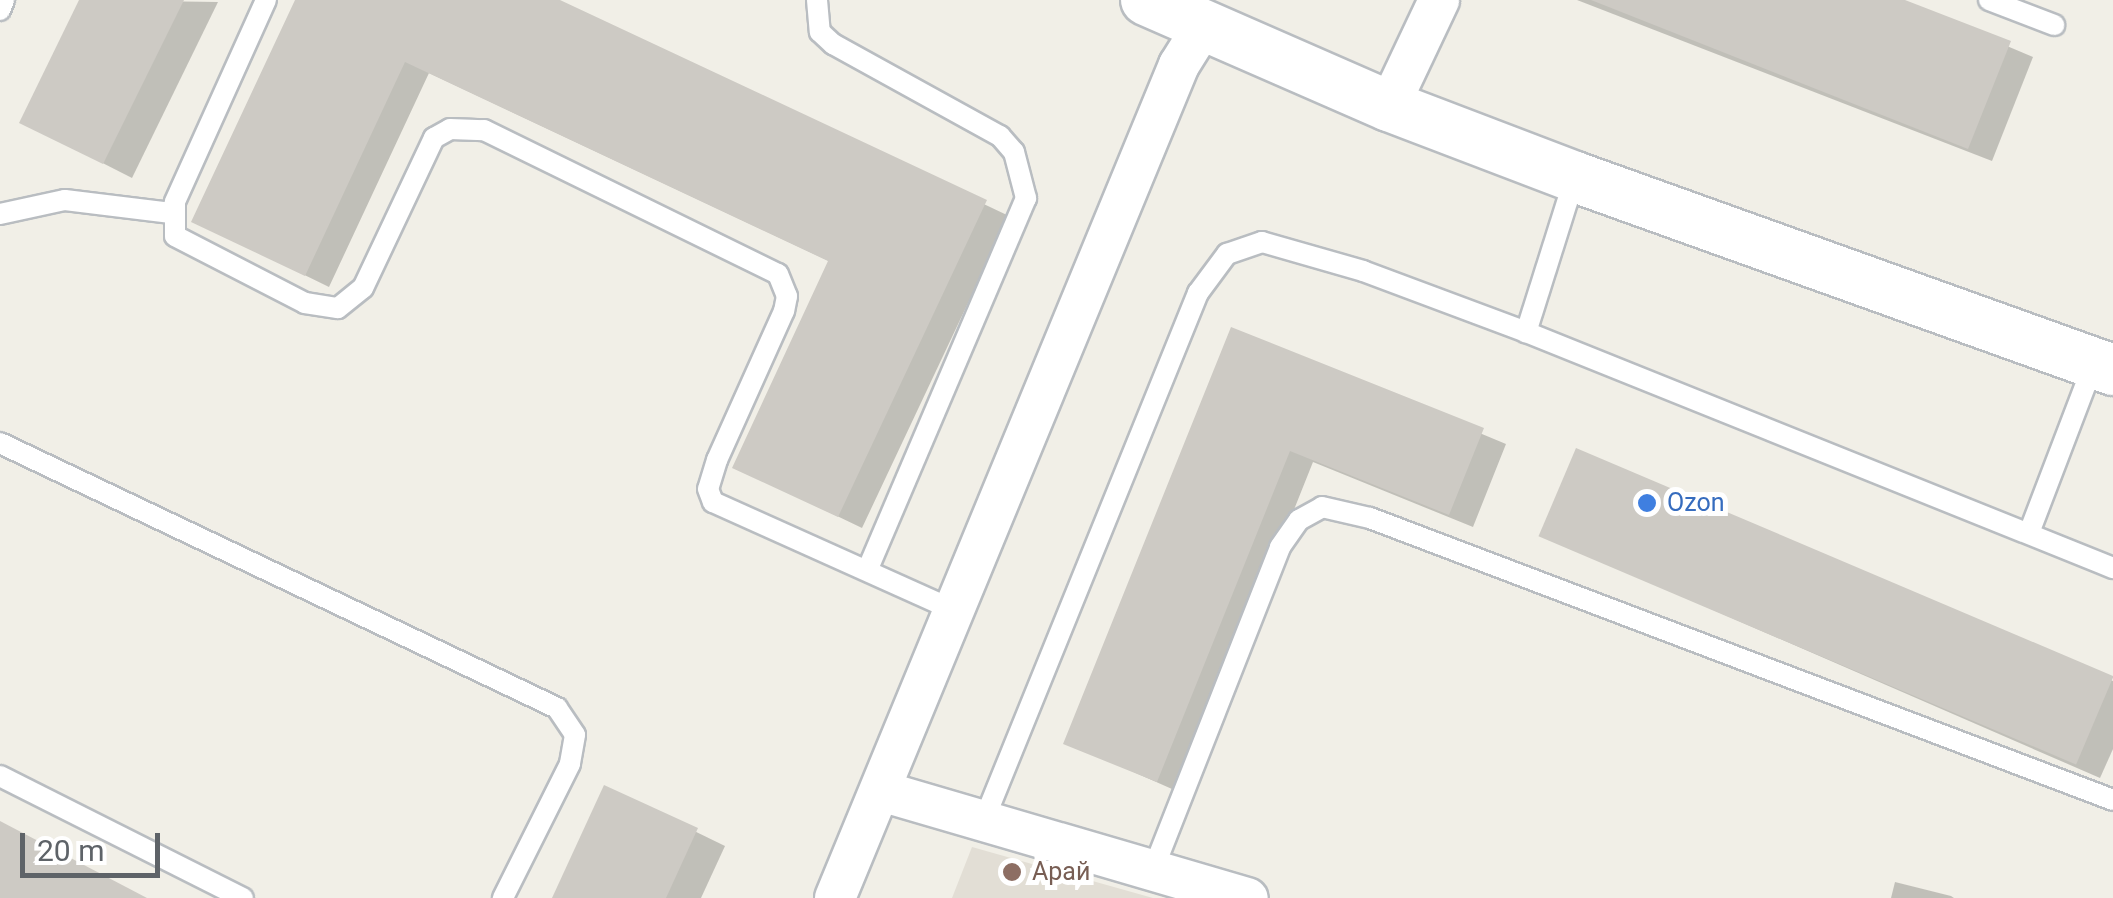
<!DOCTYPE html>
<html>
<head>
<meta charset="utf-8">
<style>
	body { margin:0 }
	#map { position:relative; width:2113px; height:898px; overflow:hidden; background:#f1efe7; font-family:Roboto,sans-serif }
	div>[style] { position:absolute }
	.education>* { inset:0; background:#e2ded5 }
	.shadow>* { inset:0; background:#0003 }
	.building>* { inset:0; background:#cdcac4; transform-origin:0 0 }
	.roads { filter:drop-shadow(2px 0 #b9bdc1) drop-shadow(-2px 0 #b9bdc1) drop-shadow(0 2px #b9bdc1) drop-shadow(0 -2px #b9bdc1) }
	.service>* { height:20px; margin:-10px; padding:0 10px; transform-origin:10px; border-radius:10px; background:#fff }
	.minor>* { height:40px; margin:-20px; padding:0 20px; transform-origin:20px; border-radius:20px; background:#fff }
	.tertiary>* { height:50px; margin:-25px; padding:0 25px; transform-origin:25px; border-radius:25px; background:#fff }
	.dots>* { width:28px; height:28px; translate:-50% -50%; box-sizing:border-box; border:5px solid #fff; border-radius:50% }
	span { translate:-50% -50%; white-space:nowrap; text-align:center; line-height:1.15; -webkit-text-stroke:10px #fff; paint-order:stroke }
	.shop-label { font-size:25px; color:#366cbe }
	.left { translate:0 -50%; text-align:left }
	.education-label { font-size:25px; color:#785e54 }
	.scale { position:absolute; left:20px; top:833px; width:140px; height:45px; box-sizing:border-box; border:5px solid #5e6368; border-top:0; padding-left:12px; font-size:30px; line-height:35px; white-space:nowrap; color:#5e6368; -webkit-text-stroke:8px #fff; paint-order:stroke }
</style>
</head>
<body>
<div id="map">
	<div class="education">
		<div style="clip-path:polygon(972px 847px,1153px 898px,952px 898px)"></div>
	</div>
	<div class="shadow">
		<div style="clip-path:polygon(82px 0,218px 2px,132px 178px,22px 122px)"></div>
		<div style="clip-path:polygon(298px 0,554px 0,1009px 216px,862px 528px,735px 467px,831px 262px,429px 73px,329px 287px,194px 221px)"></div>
		<div style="clip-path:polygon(1577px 0,1898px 0,2033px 57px,1992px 161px)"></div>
		<div style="clip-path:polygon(1232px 330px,1506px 444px,1473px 527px,1313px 462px,1181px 793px,1066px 742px)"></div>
		<div style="clip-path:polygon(1577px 451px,2113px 681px,2113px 749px,2100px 778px,1541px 535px)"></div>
		<div style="clip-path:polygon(606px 788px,725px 846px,701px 898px,555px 898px)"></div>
		<div style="clip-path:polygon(1895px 882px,1951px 896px,1954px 898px,1891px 898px)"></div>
	</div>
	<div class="building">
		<div style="clip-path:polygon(79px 0,184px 0,103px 164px,19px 123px)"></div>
		<div style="clip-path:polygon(295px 0,560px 0,987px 200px,838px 517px,732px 468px,828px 261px,405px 62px,305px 276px,191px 222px)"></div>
		<div style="clip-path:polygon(1591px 0,1905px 0,2011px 41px,1968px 149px)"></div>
		<div style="clip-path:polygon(1231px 327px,1484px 428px,1449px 515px,1290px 451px,1157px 782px,1063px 744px)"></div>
		<div style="left:1576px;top:448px;width:584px;height:96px;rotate:23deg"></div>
		<div style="clip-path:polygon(604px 785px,698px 828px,666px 898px,552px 898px)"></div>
		<div style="clip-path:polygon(0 821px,147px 898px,0 898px)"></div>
	</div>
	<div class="roads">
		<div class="service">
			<div style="left:266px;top:0;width:222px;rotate:114.3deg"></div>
			<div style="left:175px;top:202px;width:34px;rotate:90deg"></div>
			<div style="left:175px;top:236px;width:146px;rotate:27.3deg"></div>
			<div style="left:305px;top:303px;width:33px;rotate:9deg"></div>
			<div style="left:338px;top:308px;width:32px;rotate:-39deg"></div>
			<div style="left:363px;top:288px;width:166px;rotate:-64.7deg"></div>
			<div style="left:434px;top:138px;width:18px;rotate:-29deg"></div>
			<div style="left:450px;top:129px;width:34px;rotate:2deg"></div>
			<div style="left:484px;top:130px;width:327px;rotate:26.1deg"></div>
			<div style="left:778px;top:274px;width:24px;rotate:68deg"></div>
			<div style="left:787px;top:296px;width:15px;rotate:101deg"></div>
			<div style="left:784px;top:311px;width:163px;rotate:114.2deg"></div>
			<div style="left:717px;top:460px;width:30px;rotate:107deg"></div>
			<div style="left:708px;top:489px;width:14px;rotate:69deg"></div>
			<div style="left:713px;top:502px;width:265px;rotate:24.2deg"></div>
			<div style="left:817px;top:0;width:32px;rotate:85deg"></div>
			<div style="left:820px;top:32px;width:18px;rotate:43deg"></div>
			<div style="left:833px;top:44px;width:191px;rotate:28.9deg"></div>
			<div style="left:1000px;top:136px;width:21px;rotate:49deg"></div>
			<div style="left:1014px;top:152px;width:48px;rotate:75.4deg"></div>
			<div style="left:1026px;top:198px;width:402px;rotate:113.1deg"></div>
			<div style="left:1989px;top:0;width:70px;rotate:21deg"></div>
			<div style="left:0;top:10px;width:11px;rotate:-68deg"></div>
			<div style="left:1575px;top:177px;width:163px;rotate:107.5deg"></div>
			<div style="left:1526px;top:332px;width:633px;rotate:21.9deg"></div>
			<div style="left:0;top:214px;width:66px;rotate:-12.2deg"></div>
			<div style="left:65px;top:200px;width:107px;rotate:7deg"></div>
			<div style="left:0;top:443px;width:617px;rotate:25.44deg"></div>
			<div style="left:557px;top:708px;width:32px;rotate:56deg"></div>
			<div style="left:575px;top:735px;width:29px;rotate:100deg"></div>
			<div style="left:570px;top:764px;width:150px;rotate:116.6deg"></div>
			<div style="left:2029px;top:533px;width:182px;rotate:-69.1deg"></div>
			<div style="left:0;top:776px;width:272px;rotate:26.7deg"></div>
			<div style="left:984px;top:820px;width:569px;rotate:-67.9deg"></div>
			<div style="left:1198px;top:293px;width:49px;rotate:-53.4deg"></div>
			<div style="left:1227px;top:254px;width:37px;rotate:-19deg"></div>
			<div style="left:1262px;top:242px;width:105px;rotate:16deg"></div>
			<div style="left:1363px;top:271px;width:174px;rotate:20.5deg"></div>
			<div style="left:1153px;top:870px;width:347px;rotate:-68.5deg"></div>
			<div style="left:1280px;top:547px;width:33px;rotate:-55deg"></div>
			<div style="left:1299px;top:520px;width:26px;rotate:-29deg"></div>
			<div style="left:1322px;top:507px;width:49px;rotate:12.9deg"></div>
			<div style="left:1370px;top:518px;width:795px;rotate:20.78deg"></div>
		</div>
		<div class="minor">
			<div style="left:1389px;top:106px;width:117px;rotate:-64.7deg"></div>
			<div style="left:881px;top:791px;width:382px;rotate:16.3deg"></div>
			<div style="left:835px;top:898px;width:901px;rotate:-67.56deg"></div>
			<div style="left:1179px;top:65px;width:47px;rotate:-58deg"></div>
		</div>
		<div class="tertiary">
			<div style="left:1146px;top:0;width:265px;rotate:23.6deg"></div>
			<div style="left:1389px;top:106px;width:199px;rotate:20.9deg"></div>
			<div style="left:1575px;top:177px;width:572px;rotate:19.73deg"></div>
		</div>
	</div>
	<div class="dots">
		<div style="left:1647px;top:503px;background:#3f7fe0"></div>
		<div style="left:1012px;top:872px;background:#8d6e63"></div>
	</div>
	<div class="shop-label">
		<span class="left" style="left:1667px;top:503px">Ozon</span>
	</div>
	<div class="education-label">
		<span class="left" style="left:1032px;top:872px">Арай</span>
	</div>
	<div class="scale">20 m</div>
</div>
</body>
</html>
